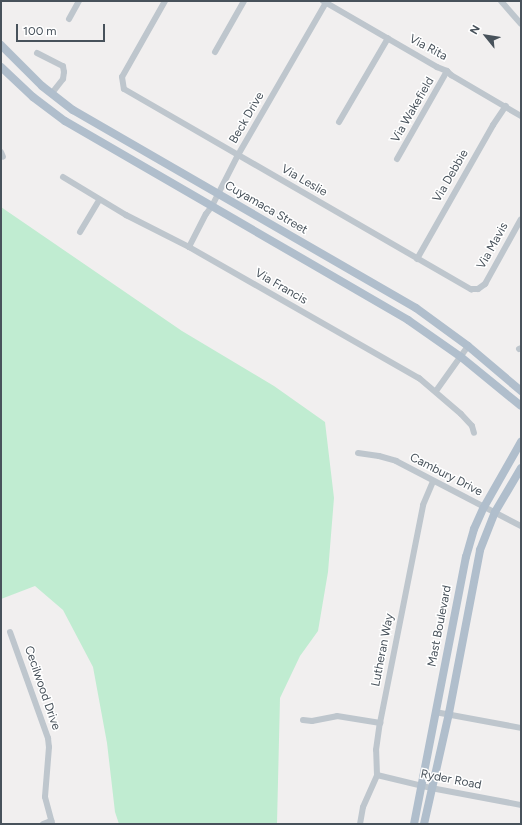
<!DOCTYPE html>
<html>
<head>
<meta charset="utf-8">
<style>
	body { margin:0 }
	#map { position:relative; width:522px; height:825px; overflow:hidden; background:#f1efef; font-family:Figtree,sans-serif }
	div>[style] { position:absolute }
	.green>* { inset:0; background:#c0ecd1 }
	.minor>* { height:6px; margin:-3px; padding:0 3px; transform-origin:3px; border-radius:3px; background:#bec6cd }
	.major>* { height:8px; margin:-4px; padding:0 4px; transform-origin:4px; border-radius:4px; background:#b0becc }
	span { translate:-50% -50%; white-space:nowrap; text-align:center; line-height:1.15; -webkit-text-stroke:3px #fff; paint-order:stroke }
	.street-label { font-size:12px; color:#48525b }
	.frame { position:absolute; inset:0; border:2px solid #48525b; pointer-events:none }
	.north { position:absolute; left:466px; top:16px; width:40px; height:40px; -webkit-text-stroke:3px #fff; paint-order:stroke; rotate:300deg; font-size:11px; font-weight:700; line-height:16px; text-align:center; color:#48525b }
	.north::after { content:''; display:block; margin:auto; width:14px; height:18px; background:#48525b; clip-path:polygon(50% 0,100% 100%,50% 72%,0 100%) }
	.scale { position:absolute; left:16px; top:24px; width:89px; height:18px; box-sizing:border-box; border:2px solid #48525b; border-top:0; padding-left:5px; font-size:12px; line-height:14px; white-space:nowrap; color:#48525b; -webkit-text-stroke:3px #fff; paint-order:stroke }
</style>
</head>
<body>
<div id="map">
	<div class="green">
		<div style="clip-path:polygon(1px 207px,182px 331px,274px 386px,325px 422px,334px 498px,328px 572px,318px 631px,300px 656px,280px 698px,277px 824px,119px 824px,115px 812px,107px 743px,93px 667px,63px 610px,35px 586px,1px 599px)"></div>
	</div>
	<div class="minor">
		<div style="left:165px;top:1px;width:87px;rotate:119.5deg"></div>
		<div style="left:122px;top:77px;width:12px;rotate:81deg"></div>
		<div style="left:124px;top:89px;width:401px;rotate:30deg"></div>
		<div style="left:471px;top:289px;width:7px"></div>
		<div style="left:478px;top:289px;width:9px;rotate:-36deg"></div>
		<div style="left:485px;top:284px;width:74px;rotate:-61deg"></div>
		<div style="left:323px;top:1px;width:132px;rotate:30.1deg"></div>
		<div style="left:437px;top:67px;width:11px;rotate:22deg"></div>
		<div style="left:447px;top:71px;width:6px;rotate:45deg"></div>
		<div style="left:451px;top:75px;width:81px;rotate:30.4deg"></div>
		<div style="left:501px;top:1px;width:30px;rotate:49deg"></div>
		<div style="left:69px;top:19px;width:21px;rotate:-61deg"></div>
		<div style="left:215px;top:52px;width:59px;rotate:-60.4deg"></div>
		<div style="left:37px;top:53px;width:29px;rotate:27deg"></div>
		<div style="left:63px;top:66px;width:6px;rotate:81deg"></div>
		<div style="left:64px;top:72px;width:7px;rotate:98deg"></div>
		<div style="left:63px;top:79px;width:18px;rotate:128deg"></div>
		<div style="left:339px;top:122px;width:97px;rotate:-59.7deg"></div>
		<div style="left:1px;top:152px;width:5px;rotate:68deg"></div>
		<div style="left:397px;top:159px;width:101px;rotate:-60.4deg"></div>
		<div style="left:63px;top:177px;width:74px;rotate:31.1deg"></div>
		<div style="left:126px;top:215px;width:71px;rotate:26.9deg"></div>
		<div style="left:189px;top:247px;width:265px;rotate:29.7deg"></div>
		<div style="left:419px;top:378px;width:55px;rotate:40.6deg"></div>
		<div style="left:461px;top:414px;width:16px;rotate:47deg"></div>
		<div style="left:472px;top:426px;width:7px;rotate:74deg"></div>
		<div style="left:80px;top:232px;width:37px;rotate:-59deg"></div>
		<div style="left:189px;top:247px;width:37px;rotate:-63deg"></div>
		<div style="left:206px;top:214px;width:10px;rotate:-53deg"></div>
		<div style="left:212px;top:206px;width:57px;rotate:-63deg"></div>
		<div style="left:238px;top:155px;width:178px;rotate:-60deg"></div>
		<div style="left:417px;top:259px;width:154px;rotate:-60.4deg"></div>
		<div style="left:493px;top:125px;width:23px;rotate:-56deg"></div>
		<div style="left:519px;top:349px;width:2px;rotate:-27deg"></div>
		<div style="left:436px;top:391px;width:55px;rotate:-54.6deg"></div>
		<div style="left:358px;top:453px;width:21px;rotate:8deg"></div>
		<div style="left:379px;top:456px;width:18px;rotate:16deg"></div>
		<div style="left:396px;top:461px;width:141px;rotate:27.5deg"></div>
		<div style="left:10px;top:632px;width:113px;rotate:70.3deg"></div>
		<div style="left:48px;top:738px;width:9px;rotate:84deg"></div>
		<div style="left:49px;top:747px;width:50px;rotate:94.6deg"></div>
		<div style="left:45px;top:797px;width:28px;rotate:75deg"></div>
		<div style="left:435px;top:712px;width:87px;rotate:10.5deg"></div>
		<div style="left:303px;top:720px;width:9px;rotate:6deg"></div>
		<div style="left:312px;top:721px;width:25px;rotate:-11deg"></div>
		<div style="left:337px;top:716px;width:44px;rotate:9.2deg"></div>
		<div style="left:377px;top:775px;width:56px;rotate:13.5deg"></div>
		<div style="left:431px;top:788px;width:92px;rotate:10.7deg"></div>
		<div style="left:43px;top:824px;width:9px;rotate:-21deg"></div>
		<div style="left:360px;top:824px;width:17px;rotate:-80deg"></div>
		<div style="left:363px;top:807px;width:35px;rotate:-66deg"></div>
		<div style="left:377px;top:775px;width:25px;rotate:-92deg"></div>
		<div style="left:376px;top:750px;width:27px;rotate:-82deg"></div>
		<div style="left:380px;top:723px;width:222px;rotate:-78.8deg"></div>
		<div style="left:423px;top:505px;width:25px;rotate:-67deg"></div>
	</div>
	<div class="major">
		<div style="left:1px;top:45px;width:58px;rotate:45deg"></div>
		<div style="left:42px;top:86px;width:39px;rotate:38deg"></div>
		<div style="left:73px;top:110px;width:396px;rotate:30deg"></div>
		<div style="left:416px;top:308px;width:64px;rotate:36.2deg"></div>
		<div style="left:468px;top:346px;width:70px;rotate:40.3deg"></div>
		<div style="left:1px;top:67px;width:44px;rotate:43.2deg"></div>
		<div style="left:33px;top:97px;width:40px;rotate:37deg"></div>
		<div style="left:65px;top:121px;width:397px;rotate:30.1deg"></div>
		<div style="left:408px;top:320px;width:65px;rotate:34.9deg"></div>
		<div style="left:461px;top:357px;width:77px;rotate:39.2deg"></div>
		<div style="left:414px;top:824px;width:272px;rotate:-79deg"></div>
		<div style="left:466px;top:557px;width:29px;rotate:-74deg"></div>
		<div style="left:474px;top:529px;width:24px;rotate:-66deg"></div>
		<div style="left:484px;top:507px;width:75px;rotate:-60.4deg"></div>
		<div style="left:424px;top:824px;width:114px;rotate:-77.3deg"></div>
		<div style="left:449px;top:713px;width:166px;rotate:-79.2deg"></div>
		<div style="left:480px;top:550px;width:41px;rotate:-68.5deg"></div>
		<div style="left:495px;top:512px;width:51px;rotate:-59.4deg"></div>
	</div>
	<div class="street-label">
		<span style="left:428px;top:48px;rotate:28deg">Via Rita</span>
		<span style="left:413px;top:110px;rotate:-60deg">Via Wakefield</span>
		<span style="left:247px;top:118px;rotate:-60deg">Beck Drive</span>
		<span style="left:451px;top:176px;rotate:-60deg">Via Debbie</span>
		<span style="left:304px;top:181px;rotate:30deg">Via Leslie</span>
		<span style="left:266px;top:208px;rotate:30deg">Cuyamaca Street</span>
		<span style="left:493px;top:246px;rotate:-61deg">Via Mavis</span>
		<span style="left:281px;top:287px;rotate:30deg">Via Francis</span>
		<span style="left:446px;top:475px;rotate:27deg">Cambury Drive</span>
		<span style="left:440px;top:626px;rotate:-79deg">Mast Boulevard</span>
		<span style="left:383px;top:650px;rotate:-79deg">Lutheran Way</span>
		<span style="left:42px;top:688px;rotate:71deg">Cecilwood Drive</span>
		<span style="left:451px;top:780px;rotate:11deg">Ryder Road</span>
	</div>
	<div class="frame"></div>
	<div class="north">N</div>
	<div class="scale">100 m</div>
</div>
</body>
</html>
